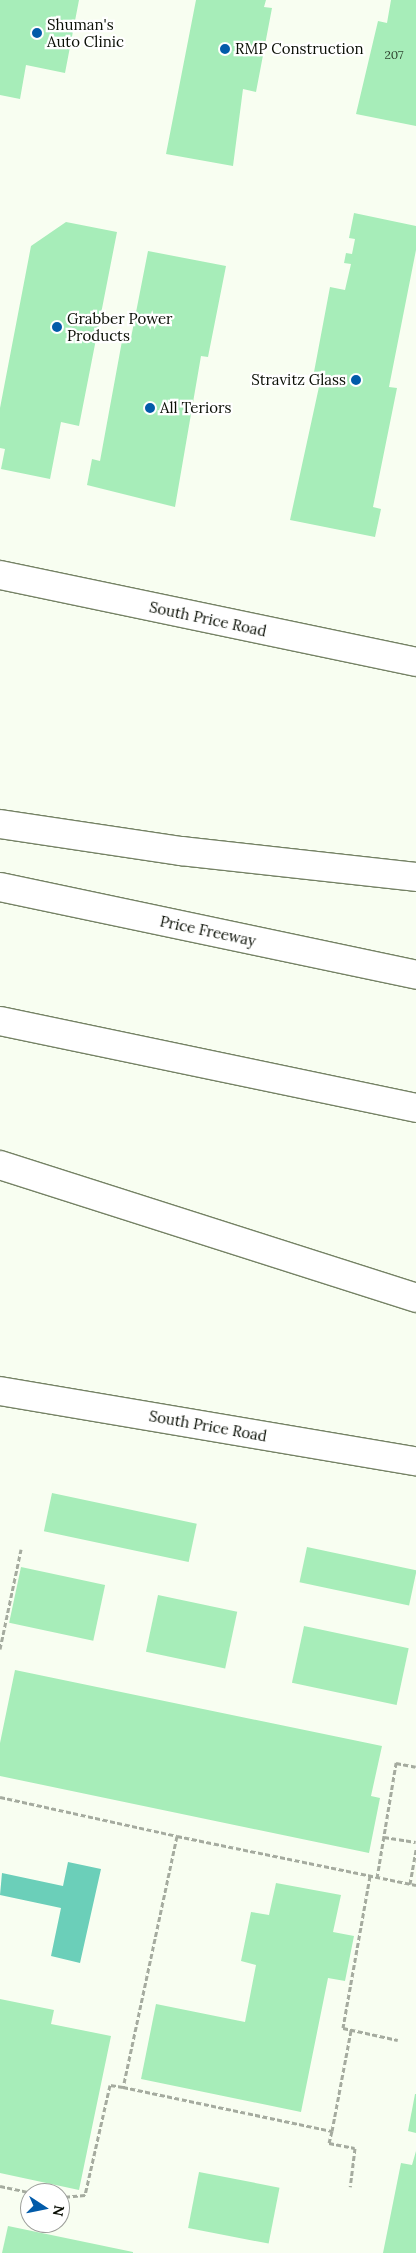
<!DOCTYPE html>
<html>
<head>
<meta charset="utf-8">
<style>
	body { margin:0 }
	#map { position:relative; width:416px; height:2253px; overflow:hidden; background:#f8fef1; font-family:Lora,serif }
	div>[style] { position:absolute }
	.water>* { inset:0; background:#6bcfb9 }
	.building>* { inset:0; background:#a7edb9; transform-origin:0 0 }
	.path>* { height:3px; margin-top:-1.5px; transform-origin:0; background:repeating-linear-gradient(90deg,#a5ab9f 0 5px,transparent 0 7.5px) }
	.roads { filter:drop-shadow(1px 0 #758265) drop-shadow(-1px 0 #758265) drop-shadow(0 1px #758265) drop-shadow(0 -1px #758265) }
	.secondary>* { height:28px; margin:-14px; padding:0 14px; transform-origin:14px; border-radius:14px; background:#fff }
	.highway>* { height:28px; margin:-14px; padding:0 14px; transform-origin:14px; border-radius:14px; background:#fff }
	.dots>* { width:14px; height:14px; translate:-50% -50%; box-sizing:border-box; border:2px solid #fff; border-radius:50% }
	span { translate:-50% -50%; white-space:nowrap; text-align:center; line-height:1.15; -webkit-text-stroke:4.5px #fff; paint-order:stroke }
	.number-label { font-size:12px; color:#314632 }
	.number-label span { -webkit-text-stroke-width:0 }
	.poi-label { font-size:15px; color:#0a0f05 }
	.left { translate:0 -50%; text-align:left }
	.right { translate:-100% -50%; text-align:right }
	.street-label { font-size:15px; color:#0a0f05 }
	.north { position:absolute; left:20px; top:2183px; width:50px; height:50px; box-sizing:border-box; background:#fff; border:1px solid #9d9f9b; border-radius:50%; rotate:101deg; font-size:14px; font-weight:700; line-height:20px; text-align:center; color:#0a0f05 }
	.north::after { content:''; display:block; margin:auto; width:18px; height:22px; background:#025ba9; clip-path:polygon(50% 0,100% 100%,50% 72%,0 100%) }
</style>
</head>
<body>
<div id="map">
	<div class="water">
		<div style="clip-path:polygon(68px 1862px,101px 1869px,80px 1963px,51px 1956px,61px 1908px,0 1895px,2px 1873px,63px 1886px)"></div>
	</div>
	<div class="building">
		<div style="clip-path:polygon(0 0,79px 0,65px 73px,26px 65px,20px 99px,0 95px)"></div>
		<div style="clip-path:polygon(196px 0,266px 0,264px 7px,272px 8px,256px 92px,243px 89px,233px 166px,166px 154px)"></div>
		<div style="clip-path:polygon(391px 0,416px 0,416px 126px,356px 114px,378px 21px,387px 23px)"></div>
		<div style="clip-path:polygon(354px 213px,416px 226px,416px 250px,389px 387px,397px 388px,373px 507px,381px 509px,375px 537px,290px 520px,322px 373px,314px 372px,330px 287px,345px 290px,351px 264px,344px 263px,346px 253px,352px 254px,355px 239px,349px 238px)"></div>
		<div style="clip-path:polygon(66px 222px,117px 232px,79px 426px,61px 422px,50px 479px,1px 469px,5px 449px,0 448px,0 408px,31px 246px)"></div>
		<div style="clip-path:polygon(148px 251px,226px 266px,208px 357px,201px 356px,175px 507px,87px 485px,92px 459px,100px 461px,122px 341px,130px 343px)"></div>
		<div style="left:52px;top:1493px;width:148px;height:39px;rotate:12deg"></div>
		<div style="left:307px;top:1547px;width:112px;height:36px;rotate:12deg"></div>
		<div style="left:21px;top:1567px;width:86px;height:57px;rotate:12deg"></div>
		<div style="left:158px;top:1595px;width:81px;height:58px;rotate:12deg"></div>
		<div style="left:304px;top:1626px;width:107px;height:58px;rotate:12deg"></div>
		<div style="clip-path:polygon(15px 1670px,382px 1746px,371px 1796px,380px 1798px,369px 1853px,0 1776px,0 1743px)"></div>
		<div style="clip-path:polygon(276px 1883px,341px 1895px,333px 1932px,354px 1936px,345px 1981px,328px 1978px,301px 2112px,141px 2079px,156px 2004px,245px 2022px,256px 1965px,241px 1961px,251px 1912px,269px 1915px)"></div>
		<div style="clip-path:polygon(0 1999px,54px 2010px,51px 2024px,111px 2036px,79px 2190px,0 2173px)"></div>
		<div style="clip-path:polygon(415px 2094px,416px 2094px,416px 2133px,408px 2131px)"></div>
		<div style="clip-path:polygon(416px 2151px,416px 2253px,383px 2253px,401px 2163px,412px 2165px)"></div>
		<div style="left:199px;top:2172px;width:82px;height:57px;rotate:11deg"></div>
		<div style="clip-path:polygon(8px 2226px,133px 2252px,133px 2253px,2px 2253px)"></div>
	</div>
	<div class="path">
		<div style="left:0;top:1649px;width:102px;rotate:-78.1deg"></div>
		<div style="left:0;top:1797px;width:181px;rotate:12.4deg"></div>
		<div style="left:177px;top:1836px;width:257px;rotate:102.1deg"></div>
		<div style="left:123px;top:2087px;width:13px;rotate:-171deg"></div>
		<div style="left:110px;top:2085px;width:113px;rotate:102.8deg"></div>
		<div style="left:85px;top:2195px;width:25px;rotate:175deg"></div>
		<div style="left:177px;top:1836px;width:244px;rotate:11.6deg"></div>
		<div style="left:384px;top:1837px;width:32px;rotate:9deg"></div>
		<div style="left:370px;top:1876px;width:154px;rotate:100.1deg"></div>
		<div style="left:343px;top:2028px;width:56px;rotate:12.3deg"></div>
		<div style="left:377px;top:1878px;width:117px;rotate:-80.6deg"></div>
		<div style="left:396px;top:1763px;width:20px;rotate:11deg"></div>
		<div style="left:410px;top:1884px;width:35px;rotate:-80deg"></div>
		<div style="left:123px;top:2087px;width:214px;rotate:11.9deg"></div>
		<div style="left:332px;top:2131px;width:103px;rotate:-79.3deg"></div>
		<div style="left:332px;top:2131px;width:12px;rotate:104deg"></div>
		<div style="left:329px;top:2143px;width:26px;rotate:11deg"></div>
		<div style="left:355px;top:2148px;width:39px;rotate:97deg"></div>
		<div style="left:0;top:2186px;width:33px;rotate:12deg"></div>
	</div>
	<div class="roads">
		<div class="secondary">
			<div style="left:0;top:575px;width:425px;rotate:11.8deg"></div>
			<div style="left:0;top:1391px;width:422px;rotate:9.6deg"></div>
		</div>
		<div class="highway">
			<div style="left:0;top:824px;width:183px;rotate:8.5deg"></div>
			<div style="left:181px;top:851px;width:236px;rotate:6.3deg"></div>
			<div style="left:0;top:887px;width:425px;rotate:11.9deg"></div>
			<div style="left:0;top:1021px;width:425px;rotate:11.8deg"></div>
			<div style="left:0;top:1165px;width:437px;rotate:17.7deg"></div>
		</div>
	</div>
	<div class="dots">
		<div style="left:37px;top:33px;background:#025ba9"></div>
		<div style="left:225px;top:49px;background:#025ba9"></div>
		<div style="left:57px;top:327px;background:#025ba9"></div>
		<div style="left:356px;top:380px;background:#025ba9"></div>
		<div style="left:150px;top:408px;background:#025ba9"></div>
	</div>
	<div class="number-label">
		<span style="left:394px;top:55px">207</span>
	</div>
	<div class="poi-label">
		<span class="left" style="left:47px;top:33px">Shuman's<br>Auto Clinic</span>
		<span class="left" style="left:235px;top:49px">RMP Construction</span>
		<span class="left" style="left:67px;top:327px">Grabber Power<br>Products</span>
		<span class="right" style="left:346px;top:380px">Stravitz Glass</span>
		<span class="left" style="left:160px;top:408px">All Teriors</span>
	</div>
	<div class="street-label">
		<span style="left:208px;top:619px;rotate:12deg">South Price Road</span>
		<span style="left:208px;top:931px;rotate:12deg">Price Freeway</span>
		<span style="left:208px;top:1426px;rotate:10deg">South Price Road</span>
	</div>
	<div class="north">N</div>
</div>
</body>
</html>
